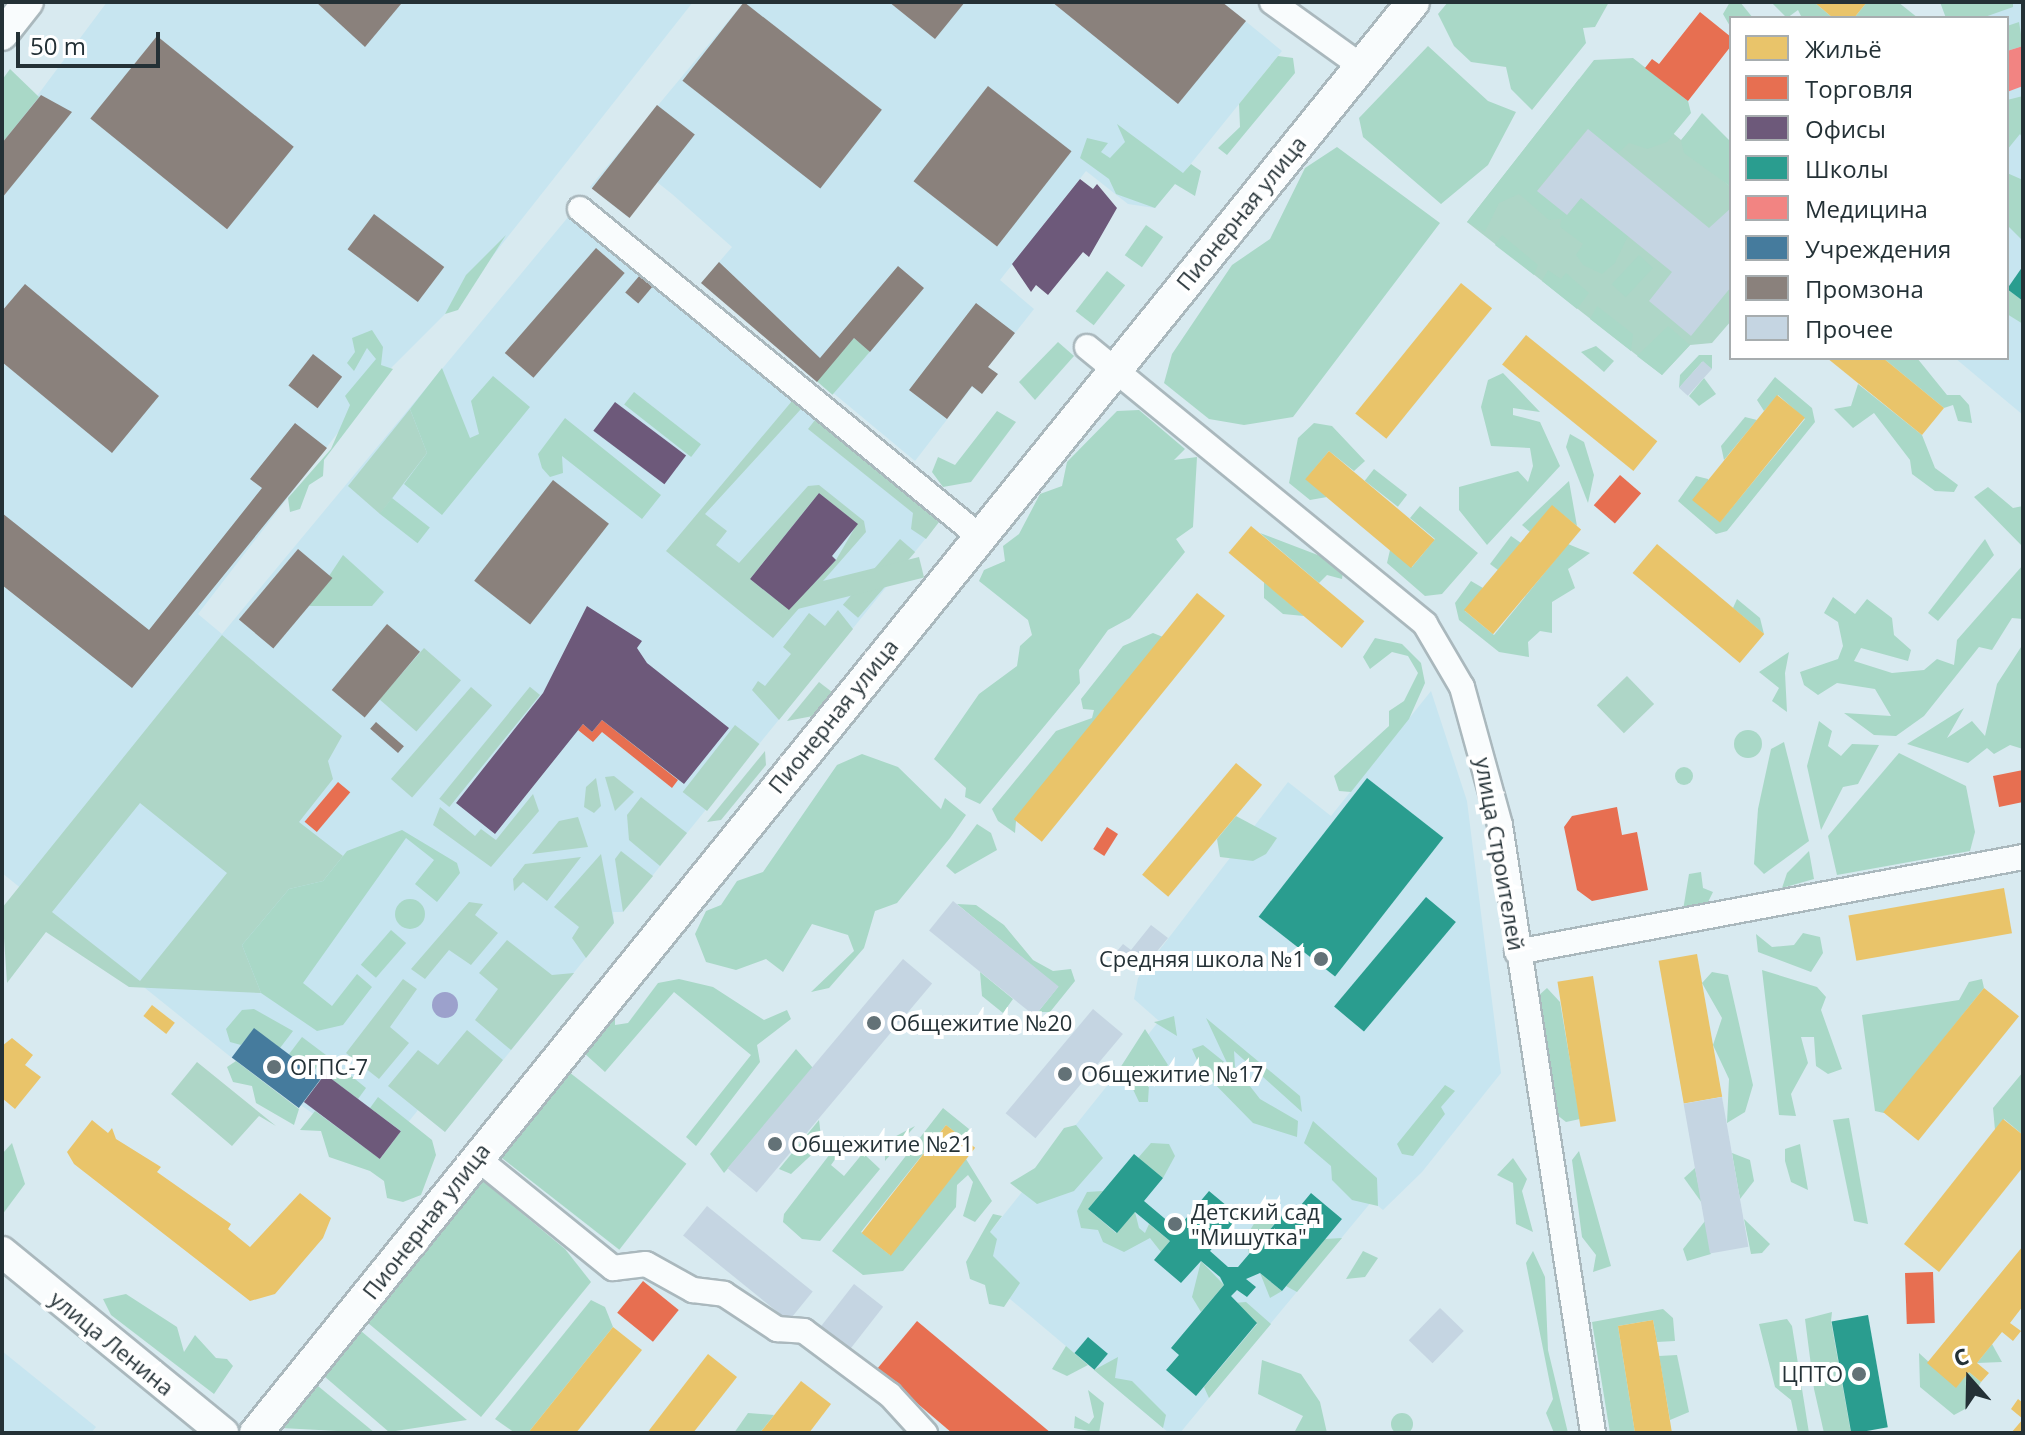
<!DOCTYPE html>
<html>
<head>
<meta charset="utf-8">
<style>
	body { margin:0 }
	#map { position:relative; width:2025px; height:1435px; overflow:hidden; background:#d8eaf0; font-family:"Open Sans",sans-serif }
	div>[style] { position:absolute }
	.built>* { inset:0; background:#c7e5f0 }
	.green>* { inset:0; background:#aed6c7; transform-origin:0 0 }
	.forest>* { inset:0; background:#a9d8c7; transform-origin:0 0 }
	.round { border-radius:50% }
	.water>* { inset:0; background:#9ca1cc }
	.homes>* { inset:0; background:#e9c46a; transform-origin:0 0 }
	.shops>* { inset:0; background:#e76f51; transform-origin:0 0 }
	.offices>* { inset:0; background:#6d597a; transform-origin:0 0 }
	.schools>* { inset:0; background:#2a9d8f; transform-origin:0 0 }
	.health>* { inset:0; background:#f28482 }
	.public>* { inset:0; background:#457b9d; transform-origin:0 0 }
	.industry>* { inset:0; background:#8a817c; transform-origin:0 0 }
	.building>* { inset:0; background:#c5d5e2; transform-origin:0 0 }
	.roads { filter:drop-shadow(2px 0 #aab8bd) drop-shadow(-2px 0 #aab8bd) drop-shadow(0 2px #aab8bd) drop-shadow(0 -2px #aab8bd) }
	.minor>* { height:24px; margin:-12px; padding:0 12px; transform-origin:12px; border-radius:12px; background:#f9fcfd }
	.tertiary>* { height:30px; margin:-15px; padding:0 15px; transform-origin:15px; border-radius:15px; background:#f9fcfd }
	.secondary>* { height:32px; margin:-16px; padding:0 16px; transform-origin:16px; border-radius:16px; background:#f9fcfd }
	.dots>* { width:22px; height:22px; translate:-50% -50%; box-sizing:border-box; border:4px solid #fff; border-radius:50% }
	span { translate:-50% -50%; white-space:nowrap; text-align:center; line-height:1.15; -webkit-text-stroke:8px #fff; paint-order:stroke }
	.street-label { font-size:22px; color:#243136 }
	.poi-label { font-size:22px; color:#243136 }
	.right { translate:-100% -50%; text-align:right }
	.left { translate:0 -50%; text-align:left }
	.frame { position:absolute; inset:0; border:4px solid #243136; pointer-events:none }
	.legend { position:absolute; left:1729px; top:16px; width:280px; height:344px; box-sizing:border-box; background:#fff; border:2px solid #a7adaf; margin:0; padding:10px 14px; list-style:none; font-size:24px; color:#243136 }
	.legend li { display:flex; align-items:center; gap:16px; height:40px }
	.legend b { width:40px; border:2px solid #a7adaf }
	.north { position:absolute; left:1929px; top:1339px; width:80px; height:80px; -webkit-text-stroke:6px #fff; paint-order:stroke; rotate:340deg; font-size:22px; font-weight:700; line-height:32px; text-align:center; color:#243136 }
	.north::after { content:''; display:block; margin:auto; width:28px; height:36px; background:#243136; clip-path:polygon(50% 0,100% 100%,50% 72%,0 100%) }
	.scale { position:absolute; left:16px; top:32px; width:144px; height:36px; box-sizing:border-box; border:4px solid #243136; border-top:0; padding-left:10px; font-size:24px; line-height:28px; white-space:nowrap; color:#243136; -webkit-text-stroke:6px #fff; paint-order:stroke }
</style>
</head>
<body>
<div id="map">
	<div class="built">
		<div style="clip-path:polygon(107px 2px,693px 2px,454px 305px,377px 382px,198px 614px,222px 634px,569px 216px,939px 522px,623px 912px,613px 912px,614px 923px,445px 1132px,418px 1110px,379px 1159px,232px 1058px,2px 873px,2px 143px)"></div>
		<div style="clip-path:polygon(744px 2px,1222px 2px,1282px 51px,1155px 208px,1128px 204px,1086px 171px,1000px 280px,1034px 309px,988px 367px,998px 374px,982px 394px,972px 387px,915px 461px,701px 283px,732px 247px,672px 194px,657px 182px,628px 217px,590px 187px)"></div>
		<div style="clip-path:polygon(1940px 2px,2023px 2px,2023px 415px,1955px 358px,2007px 358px,2007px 18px,1946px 18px)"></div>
		<div style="clip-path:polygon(1431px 691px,1467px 801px,1501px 1073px,1422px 1172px,1383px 1210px,1372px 1201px,1180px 1433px,1169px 1433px,966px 1262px,1159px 1021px,1134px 999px,1138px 978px,1288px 782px,1331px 816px)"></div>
		<div style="clip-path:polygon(2px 1351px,96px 1427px,91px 1433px,2px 1433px)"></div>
	</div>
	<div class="green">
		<div style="clip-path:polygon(1579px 79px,1654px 117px,1681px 140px,1697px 121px,1709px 169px,1731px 187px,1731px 321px,1712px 343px,1690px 345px,1662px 375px,1467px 222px)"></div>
		<div style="clip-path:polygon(evenodd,792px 401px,801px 409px,705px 514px,727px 531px,716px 545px,739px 563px,808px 486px,819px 485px,864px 521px,866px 532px,773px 638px,666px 551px,792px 401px,819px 493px,857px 524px,836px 560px,789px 610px,750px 579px,819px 493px)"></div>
		<div style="clip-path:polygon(410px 409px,427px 453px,380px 514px,348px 486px)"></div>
		<div style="clip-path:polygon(815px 420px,939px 522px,926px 539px,911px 529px,913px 513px,808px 429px)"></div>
		<div style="left:900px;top:539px;width:20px;height:87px;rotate:41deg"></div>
		<div style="left:919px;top:557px;width:21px;height:151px;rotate:76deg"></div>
		<div style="clip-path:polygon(838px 610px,853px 629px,779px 720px,752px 690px,758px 681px,765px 686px,791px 654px,783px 647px,809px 613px,825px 626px)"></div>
		<div style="clip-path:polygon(evenodd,222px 635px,342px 736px,328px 761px,333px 779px,299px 822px,343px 856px,323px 881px,289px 889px,242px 945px,261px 993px,129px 987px,46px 932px,7px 983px,2px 908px,222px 635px,140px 803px,227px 873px,140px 981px,52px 912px,140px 803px)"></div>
		<div style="left:424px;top:648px;width:49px;height:68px;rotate:41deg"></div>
		<div style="left:1627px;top:676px;width:39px;height:42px;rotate:46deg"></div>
		<div style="clip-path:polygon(819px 682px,832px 692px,813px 716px,787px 721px)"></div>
		<div style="left:471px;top:687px;width:28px;height:122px;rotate:41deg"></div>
		<div style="left:540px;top:695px;width:144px;height:13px;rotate:129deg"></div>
		<div style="left:735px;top:725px;width:31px;height:85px;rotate:38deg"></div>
		<div style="clip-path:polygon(765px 751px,766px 765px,721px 820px,707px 822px)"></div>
		<div style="clip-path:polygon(614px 776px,634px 792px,615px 811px,605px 777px)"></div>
		<div style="clip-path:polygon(596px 778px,601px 806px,594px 813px,584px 807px,586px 787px)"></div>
		<div style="clip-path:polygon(533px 794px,539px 811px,491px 867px,433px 825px,440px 807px,475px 836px,481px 829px,496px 840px)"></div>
		<div style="clip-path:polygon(641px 797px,687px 833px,660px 866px,629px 840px,627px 815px)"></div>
		<div style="clip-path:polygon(578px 817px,588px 847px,532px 854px,559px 821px)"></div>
		<div style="clip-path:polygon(621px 851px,653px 876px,623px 912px,615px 859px)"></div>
		<div style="clip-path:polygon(601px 854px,614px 923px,586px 958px,572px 938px,579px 927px,554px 907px)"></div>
		<div style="clip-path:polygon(581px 857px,547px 901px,523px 882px,514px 891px,513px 879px,525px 864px)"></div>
		<div style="clip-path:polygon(469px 902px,483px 904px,475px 915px,498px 933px,471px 965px,449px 950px,425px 979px,411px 969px)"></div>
		<div style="clip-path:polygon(507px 940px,552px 975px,574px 973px,511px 1050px,475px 1020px,498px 989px,479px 973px)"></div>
		<div style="clip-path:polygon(403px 979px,417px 989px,390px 1027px,409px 1043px,379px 1079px,346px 1053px)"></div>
		<div style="clip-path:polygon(467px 1030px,503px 1060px,445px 1132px,388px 1086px,418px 1050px,438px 1065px)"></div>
		<div style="clip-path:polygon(197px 1062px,276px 1126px,259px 1116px,232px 1146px,171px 1094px)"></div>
	</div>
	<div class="forest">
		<div style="clip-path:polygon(1448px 2px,1609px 2px,1595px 27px,1583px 28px,1586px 43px,1532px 110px,1511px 89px,1506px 67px,1471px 62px,1454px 46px,1438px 14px)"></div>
		<div style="clip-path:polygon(1730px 2px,1740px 2px,1753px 18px,1731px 18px,1731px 28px,1723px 14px)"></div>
		<div style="clip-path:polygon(1771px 2px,1814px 2px,1833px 18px,1802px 18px,1798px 10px,1787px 18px)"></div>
		<div style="clip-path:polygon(1867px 2px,1898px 2px,1918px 18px,1854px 18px)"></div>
		<div style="clip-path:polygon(1940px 2px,2013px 2px,2013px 7px,1982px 18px,1946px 18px)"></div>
		<div style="clip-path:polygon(2019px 22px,2023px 46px,2007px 51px,2007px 26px)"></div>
		<div style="clip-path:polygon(1428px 46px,1488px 101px,1516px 112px,1488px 165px,1441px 204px,1363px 137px,1359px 118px)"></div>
		<div style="clip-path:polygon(1278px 56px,1293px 58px,1295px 73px,1227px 155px,1218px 148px,1240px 127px,1239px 104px)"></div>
		<div style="clip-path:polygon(1633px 58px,1688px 101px,1691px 113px,1667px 142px,1647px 149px,1629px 143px,1618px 153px,1587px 129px,1537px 190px,1567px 215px,1581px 198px,1628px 236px,1615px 263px,1602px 274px,1583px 265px,1576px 255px,1583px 244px,1560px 227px,1561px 219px,1549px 220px,1519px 194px,1499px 203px,1485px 232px,1467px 222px,1594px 60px)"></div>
		<div style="clip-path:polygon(10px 69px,39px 97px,2px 143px,2px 80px)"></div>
		<div style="clip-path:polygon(2023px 96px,2023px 139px,2020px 134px,2007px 150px,2007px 100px)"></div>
		<div style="clip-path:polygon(1702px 113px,1731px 142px,1731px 187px,1684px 153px,1681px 141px)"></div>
		<div style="clip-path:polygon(1117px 124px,1183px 173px,1191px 164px,1201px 171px,1195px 196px,1175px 184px,1155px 208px,1116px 194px,1109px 179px,1080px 158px,1087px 138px,1108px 143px,1101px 152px,1110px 158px,1125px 142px)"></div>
		<div style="clip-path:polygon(1337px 147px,1440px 223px,1293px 417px,1244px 425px,1209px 419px,1164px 383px,1172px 354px,1232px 265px,1270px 239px,1305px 168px)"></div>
		<div style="clip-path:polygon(2007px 173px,2023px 180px,2022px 240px,2007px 225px)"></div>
		<div style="left:1146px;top:225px;width:21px;height:37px;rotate:35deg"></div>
		<div style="clip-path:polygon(506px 235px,458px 310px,445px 314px,466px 275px)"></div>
		<div style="clip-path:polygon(1502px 235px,1538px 265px,1534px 275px,1495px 245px)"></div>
		<div style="left:1639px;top:255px;width:19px;height:40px;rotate:43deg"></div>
		<div style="clip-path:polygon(1548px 270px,1561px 279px,1566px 273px,1589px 293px,1577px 309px,1542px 281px)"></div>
		<div style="left:1107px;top:271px;width:23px;height:51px;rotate:38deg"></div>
		<div style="clip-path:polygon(2007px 289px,2023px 301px,2023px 324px,2007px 314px)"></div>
		<div style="clip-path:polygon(1597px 306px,1633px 334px,1631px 351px,1590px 319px)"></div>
		<div style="clip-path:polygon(1668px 326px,1690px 345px,1662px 375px,1637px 356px)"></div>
		<div style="clip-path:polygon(372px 330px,383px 347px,381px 365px,393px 369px,324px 460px,323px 476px,309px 485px,300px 509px,290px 512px,288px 498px,331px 449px,350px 405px,345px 396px,376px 359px,367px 348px,354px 371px,347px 363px,355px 352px,352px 338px)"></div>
		<div style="left:854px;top:338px;width:21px;height:57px;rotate:41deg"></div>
		<div style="clip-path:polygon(1058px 342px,1074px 356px,1035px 400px,1019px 382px)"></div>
		<div style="clip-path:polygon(1596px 346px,1614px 361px,1604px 372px,1581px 352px)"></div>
		<div style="clip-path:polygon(1699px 355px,1712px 355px,1712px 369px,1702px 362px,1679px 388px,1680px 375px)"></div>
		<div style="clip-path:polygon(1883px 358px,1917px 358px,1947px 395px,1960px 395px,1969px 405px,1972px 423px,1958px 421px,1953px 405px,1944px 408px)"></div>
		<div style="clip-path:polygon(442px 368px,470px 438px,479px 434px,471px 401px,493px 376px,530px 407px,442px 515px,404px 484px,427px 453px,410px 409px)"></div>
		<div style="clip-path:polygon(1503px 373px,1540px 412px,1513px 408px,1513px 415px,1540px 422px,1560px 466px,1487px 545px,1459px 510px,1459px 487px,1518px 471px,1528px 482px,1533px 466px,1530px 448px,1491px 446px,1481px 407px,1488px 380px)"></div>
		<div style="clip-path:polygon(1775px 377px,1812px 408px,1815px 422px,1727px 531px,1716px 534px,1678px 501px,1696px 476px,1708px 479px,1720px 522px,1805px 419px,1778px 395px,1764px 411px,1757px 400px)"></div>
		<div style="clip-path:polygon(1704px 378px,1716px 394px,1699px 406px,1689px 396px)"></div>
		<div style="clip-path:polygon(1858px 384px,1922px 435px,1935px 468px,1958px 485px,1954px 492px,1935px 491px,1912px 474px,1910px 460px,1874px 413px,1853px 428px,1834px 409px,1851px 406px)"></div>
		<div style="left:634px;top:392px;width:85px;height:16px;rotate:38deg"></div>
		<div style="clip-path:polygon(1139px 410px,1185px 449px,1174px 460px,1197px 457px,1193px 527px,1176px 539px,1185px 552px,1130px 618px,1108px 630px,1079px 670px,1080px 683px,980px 804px,965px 797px,966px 788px,934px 759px,979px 694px,1017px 666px,1020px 646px,1032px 635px,1028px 620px,979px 581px,984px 570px,1005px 561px,1003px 546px,1019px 534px,1040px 494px,1062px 486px,1067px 462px,1117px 411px)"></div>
		<div style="clip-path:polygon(997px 411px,1016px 422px,971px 482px,943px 487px,932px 472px,938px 457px,955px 465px)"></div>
		<div style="clip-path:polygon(1745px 417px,1757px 420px,1724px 460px,1721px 446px)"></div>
		<div style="clip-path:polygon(565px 418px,661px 495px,642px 519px,562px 456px,563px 473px,550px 477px,542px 468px,538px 454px)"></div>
		<div style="clip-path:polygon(1314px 423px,1332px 426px,1365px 461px,1354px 471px,1329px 451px,1306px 479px,1327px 497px,1310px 500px,1289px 483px,1298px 438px)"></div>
		<div style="clip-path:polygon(1570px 434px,1584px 442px,1594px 475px,1588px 503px,1566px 447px)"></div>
		<div style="left:1374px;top:469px;width:42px;height:15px;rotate:38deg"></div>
		<div style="clip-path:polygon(1569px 481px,1577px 526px,1552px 506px,1530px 532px,1522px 525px)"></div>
		<div style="clip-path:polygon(1988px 487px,2013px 508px,2023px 506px,2023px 547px,1974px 497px)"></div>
		<div style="left:392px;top:498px;width:48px;height:20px;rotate:38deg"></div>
		<div style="clip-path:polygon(1420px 506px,1478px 553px,1442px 594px,1425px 596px,1387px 563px,1390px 550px,1412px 567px,1435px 539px,1410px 518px)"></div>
		<div style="clip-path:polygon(1260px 533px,1323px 557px,1343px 571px,1342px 579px,1327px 575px,1319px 583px)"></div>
		<div style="clip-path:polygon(1511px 536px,1521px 543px,1498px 570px,1490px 564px)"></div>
		<div style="clip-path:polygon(1985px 539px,1994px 555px,1938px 621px,1928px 613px)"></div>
		<div style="clip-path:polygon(1568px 544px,1590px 553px,1568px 569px,1575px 588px,1552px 602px,1552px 633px,1540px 631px,1528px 642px,1529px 657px,1499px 652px,1459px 620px,1455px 603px,1471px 581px,1483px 588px,1465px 611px,1494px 635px)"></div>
		<div style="clip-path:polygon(343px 555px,384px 592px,372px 606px,309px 606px)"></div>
		<div style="clip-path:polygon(2023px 565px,2023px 619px,2012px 618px,1992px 650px,1979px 647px,1924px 716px,1896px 736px,1874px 735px,1844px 713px,1891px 716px,1875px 689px,1837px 683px,1818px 695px,1804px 685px,1800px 672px,1838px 659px,1843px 646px,1838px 622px,1824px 613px,1833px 597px,1855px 614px,1867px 599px,1892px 618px,1894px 635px,1911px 650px,1908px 661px,1861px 648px,1854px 661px,1892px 673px,1924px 670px,1937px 659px,1954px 665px,1957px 640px)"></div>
		<div style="clip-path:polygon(1264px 582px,1304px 616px,1283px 614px,1264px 598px)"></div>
		<div style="clip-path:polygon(1737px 599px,1760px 618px,1764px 634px,1733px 608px)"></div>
		<div style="clip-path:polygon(1153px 633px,1163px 637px,1016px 821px,1015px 833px,998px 821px,992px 809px,1056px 731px,1092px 718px,1094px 710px,1083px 709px,1081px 699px,1123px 646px)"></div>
		<div style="clip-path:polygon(1375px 638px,1402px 644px,1421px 663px,1425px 683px,1409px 719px,1351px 792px,1339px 791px,1334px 776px,1389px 726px,1389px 711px,1404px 701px,1418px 673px,1408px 656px,1392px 652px,1370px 669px,1363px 657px)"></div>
		<div style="clip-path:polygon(2023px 644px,2023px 749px,2010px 745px,1994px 754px,1987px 748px,1968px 763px,1907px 744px,1964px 708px,1947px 738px,1972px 721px,1985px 736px,1997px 684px)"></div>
		<div style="clip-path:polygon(1789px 652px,1785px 673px,1787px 712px,1772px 701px,1779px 688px,1759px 672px)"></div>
		<div style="clip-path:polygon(1819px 721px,1832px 731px,1828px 746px,1841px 756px,1852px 744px,1879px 745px,1858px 784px,1843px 787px,1821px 830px,1807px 766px)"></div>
		<div class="round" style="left:1734px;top:730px;width:28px;height:28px"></div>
		<div style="clip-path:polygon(1784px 742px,1809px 841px,1764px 874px,1754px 864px,1758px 809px,1771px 749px)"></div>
		<div style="clip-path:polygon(1899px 753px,1966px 786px,1975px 832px,1970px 851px,1837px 875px,1828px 836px)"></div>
		<div style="clip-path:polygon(862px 754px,898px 767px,941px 809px,945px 798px,966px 815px,950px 838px,897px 903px,875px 911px,864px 948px,829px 988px,811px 992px,854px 951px,848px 935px,812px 924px,783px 972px,766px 959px,736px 970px,706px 962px,695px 934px,706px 911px,721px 905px,737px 881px,763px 872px,837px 765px)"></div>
		<div class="round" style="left:1675px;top:767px;width:18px;height:18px"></div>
		<div style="clip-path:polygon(1236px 816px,1277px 838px,1266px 854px,1253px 861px,1220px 857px,1217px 839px)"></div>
		<div style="clip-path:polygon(977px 824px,991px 833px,997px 850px,955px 874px,946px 866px)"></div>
		<div style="clip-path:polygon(402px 830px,457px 863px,460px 873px,437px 902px,415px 884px,434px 860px,406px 838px,303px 983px,332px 1006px,357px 974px,372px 987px,343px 1025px,317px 1031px,261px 993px,242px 945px,289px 889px,323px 881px,347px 851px)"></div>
		<div style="clip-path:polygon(1809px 851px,1814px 879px,1782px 888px,1787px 873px)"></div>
		<div style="clip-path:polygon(1701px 872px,1703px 888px,1713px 892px,1706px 906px,1683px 910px,1689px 874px)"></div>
		<div class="round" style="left:395px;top:899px;width:30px;height:30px"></div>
		<div style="clip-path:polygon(957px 904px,976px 905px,1004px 925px,1033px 960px,1053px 971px,1071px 969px,1075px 981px,1050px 1012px,1038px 1012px,1058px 987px)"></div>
		<div style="left:391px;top:930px;width:20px;height:46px;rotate:41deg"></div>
		<div style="clip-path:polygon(1803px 933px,1820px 937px,1823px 953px,1811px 972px,1758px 952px,1756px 934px,1772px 947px,1794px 945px)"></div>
		<div style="clip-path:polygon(1762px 970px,1817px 987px,1826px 997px,1821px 1010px,1842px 1069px,1828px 1074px,1816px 1066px,1814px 1037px,1801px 1037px,1808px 1063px,1791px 1094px,1796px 1116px,1779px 1115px)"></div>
		<div style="clip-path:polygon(980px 972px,1013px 999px,1003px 1013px,982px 996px)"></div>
		<div style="clip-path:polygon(1712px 972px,1728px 975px,1753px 1085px,1745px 1112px,1727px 1123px,1729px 1079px,1713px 1045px,1722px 1018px,1702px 983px)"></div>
		<div style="clip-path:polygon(679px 979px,713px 987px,764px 1020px,787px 1010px,791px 1019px,757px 1045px,760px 1062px,696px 1146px,686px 1137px,751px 1055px,674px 992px,605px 1072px,584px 1053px,615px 1015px,615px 1025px,628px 1023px,658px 983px)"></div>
		<div style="clip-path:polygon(1982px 979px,1984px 988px,1884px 1113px,1875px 1111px,1862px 1015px,1959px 1000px,1969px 982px)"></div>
		<div style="clip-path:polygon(1547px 988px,1560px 1002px,1580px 1119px,1566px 1122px,1552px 1111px,1538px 996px)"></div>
		<div style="clip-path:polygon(254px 1009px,293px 1031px,280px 1048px,254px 1029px,241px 1045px,230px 1042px,226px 1029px,242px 1010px)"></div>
		<div style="clip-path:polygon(1174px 1016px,1177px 1036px,1154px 1022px,1159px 1021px)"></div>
		<div style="clip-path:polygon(1206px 1018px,1300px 1096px,1302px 1112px,1234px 1051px,1235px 1067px,1260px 1099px,1298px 1121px,1297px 1137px,1253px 1123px,1202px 1071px,1192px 1049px,1203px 1045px,1228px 1065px)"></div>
		<div style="clip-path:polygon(1145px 1029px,1168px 1065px,1149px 1085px,1148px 1102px,1139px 1102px,1130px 1083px,1113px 1079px)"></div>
		<div style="left:302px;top:1037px;width:30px;height:22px;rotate:37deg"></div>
		<div style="clip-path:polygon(796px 1049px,813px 1068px,724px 1173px,710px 1154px)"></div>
		<div style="clip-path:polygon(236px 1061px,299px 1109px,294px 1125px,256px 1103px,252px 1086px,233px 1082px,227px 1067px)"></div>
		<div style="clip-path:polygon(333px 1061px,366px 1088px,358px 1099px,325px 1074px)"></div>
		<div style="left:569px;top:1072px;width:149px;height:109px;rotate:38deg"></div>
		<div style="clip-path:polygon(2023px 1072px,2023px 1135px,2004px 1119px,1995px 1130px,1993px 1108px)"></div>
		<div style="clip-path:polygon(1445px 1085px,1455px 1091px,1441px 1107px,1445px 1114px,1413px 1156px,1402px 1154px,1397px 1144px)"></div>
		<div style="clip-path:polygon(378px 1097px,432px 1140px,436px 1155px,421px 1195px,403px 1202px,387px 1198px,384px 1181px,370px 1171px,329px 1157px,321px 1131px,300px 1130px,315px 1111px,380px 1159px,401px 1131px,370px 1108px)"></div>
		<div style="clip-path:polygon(943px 1108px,969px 1129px,965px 1140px,946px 1125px,861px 1232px,890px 1255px,966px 1159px,992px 1201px,975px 1222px,963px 1216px,973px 1182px,968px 1175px,957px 1185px,956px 1207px,903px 1271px,863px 1275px,832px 1251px)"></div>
		<div style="clip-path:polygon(1849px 1118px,1868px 1224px,1854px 1221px,1833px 1120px)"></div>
		<div style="clip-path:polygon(819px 1120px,822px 1145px,791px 1174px,779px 1169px)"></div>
		<div style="clip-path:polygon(1313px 1121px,1377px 1178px,1378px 1206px,1352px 1200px,1332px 1180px,1331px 1166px,1304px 1143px)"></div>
		<div style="clip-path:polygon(1076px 1125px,1103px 1158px,1074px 1191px,1037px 1204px,1010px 1183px,1035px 1168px,1064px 1128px)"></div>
		<div style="clip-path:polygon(915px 1126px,885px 1161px,885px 1142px)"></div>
		<div style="clip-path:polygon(843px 1137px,849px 1140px,831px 1165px,844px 1176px,863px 1153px,880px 1169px,820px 1241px,802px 1239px,783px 1222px,784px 1214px)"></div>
		<div style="clip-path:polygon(12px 1143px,25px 1184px,2px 1215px,2px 1154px)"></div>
		<div style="clip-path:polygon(1151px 1143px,1169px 1144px,1175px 1156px,1163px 1178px,1138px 1158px)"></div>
		<div style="clip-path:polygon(1800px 1144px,1808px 1190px,1791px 1182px,1785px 1161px,1785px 1149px)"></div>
		<div style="clip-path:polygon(1579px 1151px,1611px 1266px,1593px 1272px,1596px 1255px,1582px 1237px,1572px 1160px)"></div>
		<div style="clip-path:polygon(1732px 1153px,1750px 1160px,1754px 1181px,1740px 1199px)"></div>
		<div style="clip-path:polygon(1513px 1158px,1527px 1179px,1522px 1191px,1533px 1232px,1516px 1224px,1513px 1183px,1497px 1175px)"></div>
		<div style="clip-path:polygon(1695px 1168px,1702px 1203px,1684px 1178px)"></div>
		<div style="clip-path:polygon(483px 1181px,565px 1249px,591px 1282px,481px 1417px,368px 1323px)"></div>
		<div style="clip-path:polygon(1103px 1191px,1088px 1209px,1116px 1233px,1135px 1212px,1139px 1228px,1145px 1233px,1149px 1224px,1170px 1241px,1161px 1252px,1150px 1238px,1124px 1252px,1103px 1242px,1098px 1230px,1081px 1228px,1077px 1211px,1087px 1192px)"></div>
		<div style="clip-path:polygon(993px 1214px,1002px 1216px,990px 1232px,997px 1239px,993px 1256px,1020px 1283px,1004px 1307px,989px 1304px,985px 1285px,970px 1279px,966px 1262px)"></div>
		<div style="clip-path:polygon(1744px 1219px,1770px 1244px,1762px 1253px,1751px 1254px)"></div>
		<div style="clip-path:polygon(1705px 1221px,1711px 1254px,1687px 1261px,1683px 1249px)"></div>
		<div style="clip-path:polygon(1255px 1222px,1274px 1224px,1249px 1254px,1246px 1237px)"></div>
		<div style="clip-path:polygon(1342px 1238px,1297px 1292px,1286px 1286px,1325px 1239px)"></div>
		<div style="clip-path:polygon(1363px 1251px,1378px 1258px,1365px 1277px,1346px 1279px)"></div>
		<div style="clip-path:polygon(1533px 1251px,1545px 1277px,1548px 1350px,1568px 1433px,1554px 1433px,1546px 1413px,1553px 1399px,1526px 1263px)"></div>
		<div style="clip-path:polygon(1201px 1261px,1224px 1285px,1201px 1312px,1192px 1297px)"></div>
		<div style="clip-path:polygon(1260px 1273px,1282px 1291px,1270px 1298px)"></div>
		<div style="clip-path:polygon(126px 1294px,177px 1327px,184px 1352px,195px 1335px,216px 1358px,227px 1359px,233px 1366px,214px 1394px,111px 1315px,103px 1299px)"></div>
		<div style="clip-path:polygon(591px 1300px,605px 1307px,613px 1327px,528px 1433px,515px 1433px,495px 1419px)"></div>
		<div style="clip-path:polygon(1246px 1302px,1271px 1324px,1209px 1398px,1204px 1387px,1257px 1324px,1233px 1303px)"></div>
		<div style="clip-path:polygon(1663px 1309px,1673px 1318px,1675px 1341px,1657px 1342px,1653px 1320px,1618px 1326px,1635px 1433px,1610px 1433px,1592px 1322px)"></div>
		<div style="clip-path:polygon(1832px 1312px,1831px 1321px,1851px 1433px,1824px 1433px,1814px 1389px,1805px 1319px)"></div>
		<div style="clip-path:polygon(1787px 1319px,1792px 1326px,1809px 1433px,1798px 1433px,1791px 1400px,1775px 1387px,1759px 1324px)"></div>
		<div style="clip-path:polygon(361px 1331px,467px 1420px,389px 1432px,324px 1376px)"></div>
		<div style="clip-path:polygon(1992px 1344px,2002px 1362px,1977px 1363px)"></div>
		<div style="clip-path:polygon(1066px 1346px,1088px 1365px,1067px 1376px,1052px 1369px)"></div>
		<div style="clip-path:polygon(1919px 1353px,1956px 1387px,1969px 1372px,1981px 1382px,1967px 1408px,1954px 1415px,1920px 1387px)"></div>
		<div style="clip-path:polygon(1677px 1355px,1689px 1412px,1670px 1420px,1659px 1356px)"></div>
		<div style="clip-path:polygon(1118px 1357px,1115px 1378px,1132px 1381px,1166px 1415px,1163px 1428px,1094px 1370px)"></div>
		<div style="clip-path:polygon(1262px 1360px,1301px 1374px,1320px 1402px,1327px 1433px,1294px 1433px,1303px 1416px,1258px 1394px)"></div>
		<div style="clip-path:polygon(318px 1386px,375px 1433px,281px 1428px)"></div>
		<div style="clip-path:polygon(1088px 1390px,1104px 1403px,1099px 1433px,1074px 1428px,1075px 1416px,1089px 1424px,1094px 1417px)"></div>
		<div class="round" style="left:1391px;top:1413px;width:22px;height:22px"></div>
		<div style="clip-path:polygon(748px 1413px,774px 1415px,760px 1433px,734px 1433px)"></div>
	</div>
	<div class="water">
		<div class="round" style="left:432px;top:992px;width:26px;height:26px"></div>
	</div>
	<div class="homes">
		<div style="clip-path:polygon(1814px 2px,1867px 2px,1854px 18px,1833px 18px)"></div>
		<div style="left:1461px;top:283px;width:40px;height:168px;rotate:39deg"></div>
		<div style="left:1526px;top:335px;width:169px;height:38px;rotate:39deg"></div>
		<div style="clip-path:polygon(1827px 358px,1883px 358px,1944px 408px,1922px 435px)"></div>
		<div style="left:1777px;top:395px;width:36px;height:135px;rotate:39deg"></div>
		<div style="left:1329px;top:451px;width:138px;height:37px;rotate:40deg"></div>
		<div style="left:1552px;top:505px;width:38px;height:137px;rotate:40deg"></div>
		<div style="left:1251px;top:526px;width:148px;height:35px;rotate:40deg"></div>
		<div style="left:1657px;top:544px;width:140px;height:38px;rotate:40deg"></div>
		<div style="left:1197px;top:593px;width:36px;height:291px;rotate:39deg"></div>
		<div style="left:1236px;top:763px;width:34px;height:146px;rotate:40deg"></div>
		<div style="left:2004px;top:888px;width:46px;height:158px;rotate:80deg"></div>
		<div style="left:1697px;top:954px;width:145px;height:39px;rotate:80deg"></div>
		<div style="left:1593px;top:976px;width:147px;height:36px;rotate:81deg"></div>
		<div style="left:1984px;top:988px;width:45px;height:160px;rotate:39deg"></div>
		<div style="left:152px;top:1005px;width:29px;height:14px;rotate:38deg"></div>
		<div style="clip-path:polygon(12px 1038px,33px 1055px,25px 1065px,41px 1077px,15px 1109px,2px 1098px,2px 1046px)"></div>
		<div style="clip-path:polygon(2003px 1119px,2023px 1135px,2023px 1167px,1939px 1272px,1904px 1244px)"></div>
		<div style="clip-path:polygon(92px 1120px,108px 1133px,112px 1128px,116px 1139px,161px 1167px,157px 1172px,231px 1224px,228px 1229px,250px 1247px,300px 1193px,331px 1218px,323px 1238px,275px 1294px,250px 1301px,74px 1164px,67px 1152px)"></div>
		<div style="left:946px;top:1125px;width:37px;height:137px;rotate:38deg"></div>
		<div style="clip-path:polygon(2023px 1246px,2023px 1306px,2010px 1323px,2021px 1331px,2013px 1341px,2002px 1332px,1977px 1363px,1989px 1373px,1981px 1382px,1969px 1372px,1956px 1388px,1927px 1363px)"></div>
		<div style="clip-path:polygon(1653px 1320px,1657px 1342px,1672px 1433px,1635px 1433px,1618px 1326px)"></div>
		<div style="clip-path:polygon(613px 1327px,642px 1350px,576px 1433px,528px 1433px)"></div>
		<div style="clip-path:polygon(708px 1354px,737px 1377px,693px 1433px,647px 1433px)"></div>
		<div style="clip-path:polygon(801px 1381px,831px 1404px,809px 1433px,760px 1433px)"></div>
		<div style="clip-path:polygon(2018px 1399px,2023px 1403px,2023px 1433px,2011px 1433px,2023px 1419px,2011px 1409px)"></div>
	</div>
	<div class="shops">
		<div style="clip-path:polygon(1700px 12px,1731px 37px,1731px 46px,1688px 101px,1645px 68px,1652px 59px,1659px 64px)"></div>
		<div style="left:1620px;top:475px;width:28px;height:40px;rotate:41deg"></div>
		<div style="clip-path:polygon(602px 720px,678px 780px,672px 788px,602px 732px,593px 742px,578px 730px,583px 724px,592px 732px)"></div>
		<div style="clip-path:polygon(2023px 770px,2023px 802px,1999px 807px,1993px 776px)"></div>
		<div style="left:338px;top:782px;width:16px;height:52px;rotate:40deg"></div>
		<div style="clip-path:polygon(1617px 807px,1622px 835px,1637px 832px,1648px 890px,1592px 901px,1577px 890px,1564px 827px,1572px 816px)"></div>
		<div style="left:1107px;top:827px;width:13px;height:26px;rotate:32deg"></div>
		<div style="left:1933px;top:1272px;width:51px;height:28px;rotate:88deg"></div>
		<div style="left:643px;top:1281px;width:46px;height:41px;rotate:39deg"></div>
		<div style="clip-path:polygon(917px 1321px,1051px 1433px,952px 1433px,877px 1369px)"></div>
	</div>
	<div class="offices">
		<div style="clip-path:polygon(1080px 179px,1093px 189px,1097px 184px,1117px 208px,1089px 257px,1083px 252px,1048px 295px,1036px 285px,1031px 292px,1012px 264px)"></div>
		<div style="left:615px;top:402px;width:89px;height:36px;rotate:37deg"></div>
		<div style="clip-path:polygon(819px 493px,858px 524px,832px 556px,836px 560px,789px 610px,750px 579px)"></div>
		<div style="clip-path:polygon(587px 606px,642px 641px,637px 648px,647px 663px,729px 728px,684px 784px,602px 720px,592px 732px,583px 724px,495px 834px,456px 803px,543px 693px)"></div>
		<div style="left:325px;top:1074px;width:95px;height:35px;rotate:37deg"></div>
	</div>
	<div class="schools">
		<div style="clip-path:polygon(2023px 266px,2023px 301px,2007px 289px)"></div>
		<div style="left:1367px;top:778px;width:97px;height:176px;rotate:38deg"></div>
		<div style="left:1426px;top:897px;width:39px;height:143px;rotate:40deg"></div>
		<div style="clip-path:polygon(1134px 1154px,1163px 1178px,1144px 1201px,1177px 1229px,1209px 1191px,1239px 1216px,1210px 1251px,1228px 1267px,1238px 1267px,1290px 1206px,1296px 1211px,1311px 1193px,1342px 1219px,1282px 1291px,1260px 1273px,1246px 1279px,1256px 1287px,1247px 1297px,1237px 1290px,1231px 1296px,1257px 1323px,1196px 1396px,1166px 1370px,1179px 1355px,1171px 1348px,1224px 1285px,1220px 1277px,1201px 1261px,1181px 1283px,1154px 1260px,1170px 1241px,1135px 1212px,1117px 1233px,1088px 1209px)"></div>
		<div style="left:1868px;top:1315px;width:114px;height:37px;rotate:80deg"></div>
		<div style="left:1088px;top:1337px;width:26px;height:21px;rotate:40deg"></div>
	</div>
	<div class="health">
		<div style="clip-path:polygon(2023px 46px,2023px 86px,2007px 92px,2007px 51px)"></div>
	</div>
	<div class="public">
		<div style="left:254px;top:1028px;width:84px;height:37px;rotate:37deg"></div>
	</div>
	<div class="industry">
		<div style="clip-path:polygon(316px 2px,398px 2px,401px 4px,365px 47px)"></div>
		<div style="left:744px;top:2px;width:175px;height:100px;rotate:38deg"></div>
		<div style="clip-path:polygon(889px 2px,965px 2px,935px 39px)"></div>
		<div style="clip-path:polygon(1052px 2px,1222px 2px,1246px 21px,1178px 104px)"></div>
		<div style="left:157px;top:36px;width:176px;height:106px;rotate:39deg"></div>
		<div style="left:988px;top:86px;width:106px;height:121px;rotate:38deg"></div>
		<div style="clip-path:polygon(41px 95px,72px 112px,2px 198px,2px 143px)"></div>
		<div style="left:657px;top:105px;width:48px;height:106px;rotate:38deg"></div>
		<div style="left:374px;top:214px;width:88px;height:44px;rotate:37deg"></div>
		<div style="left:596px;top:248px;width:38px;height:139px;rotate:41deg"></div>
		<div style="clip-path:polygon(719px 262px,820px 358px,898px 266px,924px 288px,870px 352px,854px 338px,817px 382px,701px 283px)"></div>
		<div style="left:640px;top:275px;width:17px;height:23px;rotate:40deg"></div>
		<div style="clip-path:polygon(25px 284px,159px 396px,112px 453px,2px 362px,2px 311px)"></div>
		<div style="clip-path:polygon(976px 303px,1015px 333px,988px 367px,998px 374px,982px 394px,972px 386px,947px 419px,909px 390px)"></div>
		<div style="left:313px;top:354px;width:37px;height:40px;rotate:38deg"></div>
		<div style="clip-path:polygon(295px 423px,327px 448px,132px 688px,2px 585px,2px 513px,149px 630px,262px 488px,250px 479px)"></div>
		<div style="left:553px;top:480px;width:71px;height:128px;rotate:38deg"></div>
		<div style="left:298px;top:549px;width:45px;height:92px;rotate:40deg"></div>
		<div style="left:387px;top:624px;width:43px;height:86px;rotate:40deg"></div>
		<div style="left:376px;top:722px;width:37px;height:9px;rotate:41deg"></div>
	</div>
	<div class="building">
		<div style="clip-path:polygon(1588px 129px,1709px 228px,1731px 208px,1731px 287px,1691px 336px,1649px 301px,1672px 272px,1581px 198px,1567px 215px,1537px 191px)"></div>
		<div style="left:1703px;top:361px;width:12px;height:36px;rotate:42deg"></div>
		<div style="left:953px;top:901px;width:136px;height:38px;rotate:39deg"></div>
		<div style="clip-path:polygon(1151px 925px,1168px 938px,1139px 973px,1126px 963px,1119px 972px,1107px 963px,1123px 944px,1131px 950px)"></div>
		<div style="left:903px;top:959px;width:38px;height:273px;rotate:40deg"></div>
		<div style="left:1093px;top:1009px;width:39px;height:136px;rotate:40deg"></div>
		<div style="left:1722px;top:1097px;width:152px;height:39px;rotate:80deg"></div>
		<div style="left:707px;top:1206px;width:136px;height:38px;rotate:39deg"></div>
		<div style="left:854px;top:1284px;width:37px;height:57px;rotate:38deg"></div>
		<div style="left:1440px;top:1308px;width:33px;height:45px;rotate:44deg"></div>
	</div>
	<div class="roads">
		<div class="minor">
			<div style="left:1272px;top:2px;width:110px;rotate:35.7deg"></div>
			<div style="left:580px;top:209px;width:516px;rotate:39.34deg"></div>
			<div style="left:1087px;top:347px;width:437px;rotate:39.3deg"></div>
			<div style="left:1425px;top:624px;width:73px;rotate:59.6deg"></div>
			<div style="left:1462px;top:687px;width:143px;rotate:74.6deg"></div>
			<div style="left:1500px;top:825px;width:615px;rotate:81.3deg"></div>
			<div style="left:1517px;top:952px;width:515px;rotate:-10.63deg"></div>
			<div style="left:477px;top:1158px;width:175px;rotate:39deg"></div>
			<div style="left:613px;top:1268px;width:33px;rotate:-7deg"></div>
			<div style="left:646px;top:1264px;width:54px;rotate:29deg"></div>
			<div style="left:693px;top:1290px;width:31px;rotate:7deg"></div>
			<div style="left:724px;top:1294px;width:64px;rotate:33.4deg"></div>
			<div style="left:777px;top:1329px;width:27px;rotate:4deg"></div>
			<div style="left:804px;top:1331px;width:107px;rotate:36.7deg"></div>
			<div style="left:890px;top:1395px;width:52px;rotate:47.4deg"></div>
		</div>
		<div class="tertiary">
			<div style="left:2px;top:35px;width:42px;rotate:-51.8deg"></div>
			<div style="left:2px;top:1252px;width:286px;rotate:39.3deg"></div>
		</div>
		<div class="secondary">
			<div style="left:256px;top:1433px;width:1840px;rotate:-51.04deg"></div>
		</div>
	</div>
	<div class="dots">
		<div style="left:1321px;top:959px;background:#637277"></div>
		<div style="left:874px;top:1023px;background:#637277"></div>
		<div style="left:274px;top:1067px;background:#637277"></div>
		<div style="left:1065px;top:1074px;background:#637277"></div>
		<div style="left:775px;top:1144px;background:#637277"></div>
		<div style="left:1175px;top:1224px;background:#637277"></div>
		<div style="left:1859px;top:1374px;background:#637277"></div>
	</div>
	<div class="street-label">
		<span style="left:1241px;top:213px;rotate:-51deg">Пионерная улица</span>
		<span style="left:833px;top:716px;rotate:-51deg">Пионерная улица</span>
		<span style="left:1500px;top:854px;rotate:80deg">улица Строителей</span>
		<span style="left:426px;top:1221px;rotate:-52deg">Пионерная улица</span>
		<span style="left:112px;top:1343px;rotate:39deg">улица Ленина</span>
	</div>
	<div class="poi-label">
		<span class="right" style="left:1305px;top:959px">Средняя школа №1</span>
		<span class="left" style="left:890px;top:1023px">Общежитие №20</span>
		<span class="left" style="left:290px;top:1067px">ОГПС-7</span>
		<span class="left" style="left:1081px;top:1074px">Общежитие №17</span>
		<span class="left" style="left:791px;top:1144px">Общежитие №21</span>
		<span class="left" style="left:1191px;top:1224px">Детский сад<br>"Мишутка"</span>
		<span class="right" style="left:1843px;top:1374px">ЦПТО</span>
	</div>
	<div class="frame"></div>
	<ul class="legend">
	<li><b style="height:22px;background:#e9c46a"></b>Жильё</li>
	<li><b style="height:22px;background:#e76f51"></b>Торговля</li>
	<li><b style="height:22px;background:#6d597a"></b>Офисы</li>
	<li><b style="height:22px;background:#2a9d8f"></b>Школы</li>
	<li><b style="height:22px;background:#f28482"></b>Медицина</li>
	<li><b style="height:22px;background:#457b9d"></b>Учреждения</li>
	<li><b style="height:22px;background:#8a817c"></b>Промзона</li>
	<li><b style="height:22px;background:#c5d5e2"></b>Прочее</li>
	</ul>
	<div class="north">С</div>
	<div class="scale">50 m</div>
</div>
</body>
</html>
